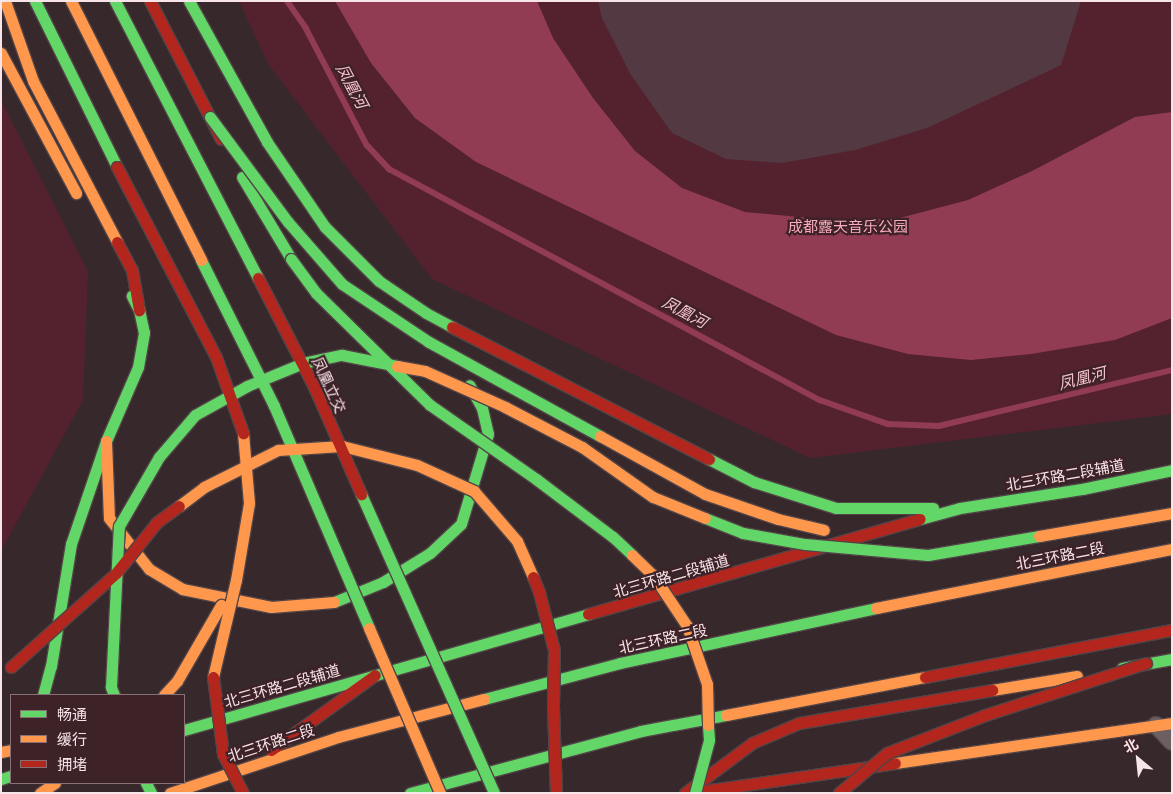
<!DOCTYPE html>
<html>
<head>
<meta charset="utf-8">
<style>
	body { margin:0 }
	#map { position:relative; width:1173px; height:794px; overflow:hidden; background:#37282c; font-family:Quicksand,"Noto Sans SC",sans-serif }
	div>[style] { position:absolute }
	.green>* { inset:0; background:#54222f }
	.water>* { inset:0; background:#913c53 }
	.stream>* { height:5.5px; margin:-2.75px; padding:0 2.75px; transform-origin:2.75px; border-radius:2.75px; background:#913c53 }
	.building>* { inset:0; background:#533a42 }
	.roads { filter:drop-shadow(1px 0 #524447) drop-shadow(-1px 0 #524447) drop-shadow(0 1px #524447) drop-shadow(0 -1px #524447) }
	.street>* { height:16px; margin:-8px; padding:0 8px; transform-origin:8px; border-radius:8px; background:#6c5f62 }
	.fast>* { height:11px; margin:-5.5px; padding:0 5.5px; transform-origin:5.5px; border-radius:5.5px; background:#63d668 }
	.slow>* { height:11px; margin:-5.5px; padding:0 5.5px; transform-origin:5.5px; border-radius:5.5px; background:#ff974d }
	.jam>* { height:11px; margin:-5.5px; padding:0 5.5px; transform-origin:5.5px; border-radius:5.5px; background:#b3261e }
	.bridges { filter:drop-shadow(1px 0 #524447) drop-shadow(-1px 0 #524447) drop-shadow(0 1px #524447) drop-shadow(0 -1px #524447) }
	.fast-bridge>* { height:11px; margin:-5.5px; padding:0 5.5px; transform-origin:5.5px; border-radius:5.5px; background:#63d668 }
	.slow-bridge>* { height:11px; margin:-5.5px; padding:0 5.5px; transform-origin:5.5px; border-radius:5.5px; background:#ff974d }
	.jam-bridge>* { height:11px; margin:-5.5px; padding:0 5.5px; transform-origin:5.5px; border-radius:5.5px; background:#b3261e }
	span { translate:-50% -50%; white-space:nowrap; text-align:center; line-height:1.15; -webkit-text-stroke:4.5px #3d2228; paint-order:stroke }
	.park-label { font-size:15px; color:#f9abbb }
	.street-label { font-size:15px; color:#f8e5e9 }
	.water-label { font-size:16px; color:#f5c0ca; font-style:italic }
	.frame { position:absolute; inset:0; border:2px solid #f8e5e9; pointer-events:none }
	.legend { position:absolute; left:10px; top:694px; width:175px; height:90px; box-sizing:border-box; background:#3d2228; border:1px solid #887075; margin:0; padding:6px 9px; list-style:none; font-size:15px; color:#f8e5e9 }
	.legend li { display:flex; align-items:center; gap:10px; height:25px }
	.legend b { width:25px; border:1px solid #887075 }
	.north { position:absolute; left:1113px; top:734px; width:50px; height:50px; -webkit-text-stroke:4px #3d2228; paint-order:stroke; rotate:332deg; font-size:14px; font-weight:700; line-height:20px; text-align:center; color:#f8e5e9 }
	.north::after { content:''; display:block; margin:auto; width:18px; height:22px; background:#f8e5e9; clip-path:polygon(50% 0,100% 100%,50% 72%,0 100%) }
</style>
</head>
<body>
<div id="map">
	<div class="green">
		<div style="clip-path:polygon(239px 1px,1172px 1px,1172px 414px,810px 458px,432px 279px,268px 64px)"></div>
		<div style="clip-path:polygon(1px 100px,88px 272px,83px 400px,1px 551px)"></div>
	</div>
	<div class="water">
		<div style="clip-path:polygon(335px 1px,537px 1px,553px 38px,593px 98px,635px 151px,682px 188px,745px 212px,830px 220px,896px 219px,968px 200px,1032px 171px,1135px 117px,1172px 112px,1172px 318px,1115px 340px,1031px 354px,971px 360px,908px 354px,836px 335px,476px 162px,415px 118px,371px 63px)"></div>
	</div>
	<div class="stream">
		<div style="left:288px;top:2px;width:32px;rotate:55deg"></div>
		<div style="left:306px;top:28px;width:132px;rotate:62.5deg"></div>
		<div style="left:367px;top:145px;width:33px;rotate:47deg"></div>
		<div style="left:389px;top:169px;width:489px;rotate:28.2deg"></div>
		<div style="left:820px;top:400px;width:72px;rotate:19.4deg"></div>
		<div style="left:888px;top:424px;width:51px;rotate:2.2deg"></div>
		<div style="left:939px;top:426px;width:240px;rotate:-13.5deg"></div>
	</div>
	<div class="building">
		<div style="clip-path:polygon(598px 1px,1081px 1px,1061px 65px,927px 128px,855px 150px,782px 163px,726px 159px,672px 133px,631px 75px,602px 18px)"></div>
	</div>
	<div class="roads">
		<div class="street">
			<div style="left:1156px;top:725px;width:23px;rotate:47deg"></div>
		</div>
		<div class="fast">
			<div style="left:35px;top:1px;width:185px;rotate:63.7deg"></div>
			<div style="left:189px;top:1px;width:161px;rotate:61deg"></div>
			<div style="left:267px;top:142px;width:103px;rotate:55.7deg"></div>
			<div style="left:325px;top:227px;width:76px;rotate:45deg"></div>
			<div style="left:379px;top:281px;width:57px;rotate:34.2deg"></div>
			<div style="left:426px;top:313px;width:30px;rotate:28deg"></div>
			<div style="left:242px;top:177px;width:96px;rotate:59.1deg"></div>
			<div style="left:709px;top:459px;width:51px;rotate:27.1deg"></div>
			<div style="left:754px;top:482px;width:86px;rotate:17.6deg"></div>
			<div style="left:836px;top:508px;width:97px"></div>
			<div style="left:920px;top:519px;width:41px;rotate:-15.4deg"></div>
			<div style="left:960px;top:508px;width:123px;rotate:-8.9deg"></div>
			<div style="left:1082px;top:489px;width:92px;rotate:-11.9deg"></div>
			<div style="left:334px;top:602px;width:53px;rotate:-22.2deg"></div>
			<div style="left:383px;top:582px;width:55px;rotate:-31.7deg"></div>
			<div style="left:430px;top:553px;width:42px;rotate:-43.1deg"></div>
			<div style="left:461px;top:524px;width:94px;rotate:-73.3deg"></div>
			<div style="left:488px;top:434px;width:27px;rotate:-103deg"></div>
			<div style="left:482px;top:408px;width:26px;rotate:-119deg"></div>
			<div style="left:1122px;top:668px;width:51px;rotate:-10.2deg"></div>
			<div style="left:43px;top:695px;width:30px;rotate:-75deg"></div>
			<div style="left:51px;top:666px;width:124px;rotate:-80.7deg"></div>
			<div style="left:71px;top:544px;width:109px;rotate:-71.2deg"></div>
			<div style="left:106px;top:441px;width:81px;rotate:-66.6deg"></div>
			<div style="left:138px;top:367px;width:35px;rotate:-80deg"></div>
			<div style="left:144px;top:333px;width:24px;rotate:-102deg"></div>
			<div style="left:139px;top:310px;width:16px;rotate:-117deg"></div>
			<div style="left:484px;top:699px;width:141px;rotate:-14.8deg"></div>
			<div style="left:620px;top:663px;width:262px;rotate:-12.1deg"></div>
			<div style="left:184px;top:730px;width:420px;rotate:-16deg"></div>
			<div style="left:1px;top:779px;width:10px;rotate:-17deg"></div>
			<div style="left:146px;top:783px;width:11px;rotate:63deg"></div>
			<div style="left:410px;top:793px;width:239px;rotate:-15deg"></div>
			<div style="left:641px;top:731px;width:86px;rotate:-10.7deg"></div>
		</div>
		<div class="slow">
			<div style="left:5px;top:1px;width:85px;rotate:70.7deg"></div>
			<div style="left:33px;top:81px;width:182px;rotate:62.4deg"></div>
			<div style="left:1px;top:53px;width:159px;rotate:61.8deg"></div>
			<div style="left:106px;top:441px;width:77px;rotate:87.8deg"></div>
			<div style="left:109px;top:518px;width:65px;rotate:51.9deg"></div>
			<div style="left:149px;top:569px;width:39px;rotate:31deg"></div>
			<div style="left:182px;top:589px;width:91px;rotate:11.4deg"></div>
			<div style="left:271px;top:607px;width:63px;rotate:-4.5deg"></div>
			<div style="left:876px;top:608px;width:302px;rotate:-11.3deg"></div>
			<div style="left:992px;top:690px;width:86px;rotate:-9.4deg"></div>
			<div style="left:726px;top:715px;width:203px;rotate:-10.8deg"></div>
			<div style="left:1px;top:752px;width:10px;rotate:-11deg"></div>
			<div style="left:895px;top:763px;width:280px;rotate:-8.2deg"></div>
			<div style="left:40px;top:793px;width:18px;rotate:-34deg"></div>
			<div style="left:170px;top:793px;width:177px;rotate:-18.4deg"></div>
			<div style="left:338px;top:737px;width:151px;rotate:-14.6deg"></div>
		</div>
		<div class="jam">
			<div style="left:150px;top:1px;width:155px;rotate:62.8deg"></div>
			<div style="left:117px;top:242px;width:32px;rotate:62deg"></div>
			<div style="left:132px;top:270px;width:41px;rotate:80.1deg"></div>
			<div style="left:452px;top:327px;width:289px;rotate:27.2deg"></div>
			<div style="left:588px;top:614px;width:345px;rotate:-16deg"></div>
			<div style="left:925px;top:677px;width:251px;rotate:-10.8deg"></div>
			<div style="left:271px;top:750px;width:128px;rotate:-35.8deg"></div>
			<div style="left:685px;top:793px;width:84px;rotate:-36.7deg"></div>
			<div style="left:752px;top:743px;width:51px;rotate:-23.1deg"></div>
			<div style="left:799px;top:723px;width:196px;rotate:-9.7deg"></div>
			<div style="left:690px;top:793px;width:207px;rotate:-8.3deg"></div>
		</div>
	</div>
	<div class="bridges">
		<div class="fast-bridge">
			<div style="left:115px;top:1px;width:312px;rotate:62.7deg"></div>
			<div style="left:210px;top:117px;width:131px;rotate:53.4deg"></div>
			<div style="left:288px;top:222px;width:82px;rotate:48.9deg"></div>
			<div style="left:342px;top:284px;width:105px;rotate:33.7deg"></div>
			<div style="left:429px;top:342px;width:195px;rotate:28.8deg"></div>
			<div style="left:291px;top:259px;width:42px;rotate:53.7deg"></div>
			<div style="left:316px;top:293px;width:160px;rotate:44.5deg"></div>
			<div style="left:430px;top:405px;width:129px;rotate:34.9deg"></div>
			<div style="left:536px;top:479px;width:96px;rotate:37deg"></div>
			<div style="left:613px;top:537px;width:26px;rotate:43deg"></div>
			<div style="left:201px;top:260px;width:163px;rotate:63.4deg"></div>
			<div style="left:274px;top:406px;width:241px;rotate:66.8deg"></div>
			<div style="left:361px;top:494px;width:327px;rotate:66deg"></div>
			<div style="left:705px;top:518px;width:41px;rotate:21.5deg"></div>
			<div style="left:743px;top:533px;width:63px;rotate:10.1deg"></div>
			<div style="left:805px;top:544px;width:123px;rotate:5.1deg"></div>
			<div style="left:928px;top:555px;width:113px;rotate:-9.7deg"></div>
			<div style="left:114px;top:695px;width:9px;rotate:-111deg"></div>
			<div style="left:111px;top:687px;width:161px;rotate:-87.2deg"></div>
			<div style="left:119px;top:526px;width:80px;rotate:-59.9deg"></div>
			<div style="left:159px;top:457px;width:55px;rotate:-49.4deg"></div>
			<div style="left:195px;top:415px;width:60px;rotate:-29.1deg"></div>
			<div style="left:247px;top:386px;width:61px;rotate:-22.3deg"></div>
			<div style="left:303px;top:363px;width:40px;rotate:-12deg"></div>
			<div style="left:342px;top:355px;width:56px;rotate:11.3deg"></div>
			<div style="left:695px;top:793px;width:55px;rotate:-75.2deg"></div>
			<div style="left:709px;top:740px;width:15px;rotate:-94deg"></div>
		</div>
		<div class="slow-bridge">
			<div style="left:71px;top:1px;width:290px;rotate:63.3deg"></div>
			<div style="left:397px;top:366px;width:28px;rotate:10deg"></div>
			<div style="left:425px;top:371px;width:88px;rotate:24.2deg"></div>
			<div style="left:505px;top:407px;width:87px;rotate:27.5deg"></div>
			<div style="left:582px;top:447px;width:87px;rotate:35.2deg"></div>
			<div style="left:653px;top:497px;width:56px;rotate:22deg"></div>
			<div style="left:600px;top:436px;width:120px;rotate:28.9deg"></div>
			<div style="left:705px;top:494px;width:77px;rotate:18.9deg"></div>
			<div style="left:778px;top:519px;width:47px;rotate:13.4deg"></div>
			<div style="left:179px;top:506px;width:31px;rotate:-37deg"></div>
			<div style="left:204px;top:487px;width:83px;rotate:-26.6deg"></div>
			<div style="left:278px;top:450px;width:64px;rotate:-3.6deg"></div>
			<div style="left:342px;top:446px;width:77px;rotate:14.2deg"></div>
			<div style="left:417px;top:465px;width:63px;rotate:24.5deg"></div>
			<div style="left:474px;top:491px;width:66px;rotate:49.3deg"></div>
			<div style="left:517px;top:541px;width:39px;rotate:66deg"></div>
			<div style="left:1039px;top:536px;width:135px;rotate:-9.8deg"></div>
			<div style="left:632px;top:555px;width:29px;rotate:44deg"></div>
			<div style="left:653px;top:575px;width:61px;rotate:56.3deg"></div>
			<div style="left:687px;top:626px;width:61px;rotate:71deg"></div>
			<div style="left:707px;top:684px;width:41px;rotate:88.6deg"></div>
			<div style="left:369px;top:628px;width:180px;rotate:66.7deg"></div>
			<div style="left:213px;top:677px;width:100px;rotate:-76.7deg"></div>
			<div style="left:236px;top:580px;width:78px;rotate:-80.4deg"></div>
			<div style="left:249px;top:503px;width:70px;rotate:-94.9deg"></div>
			<div style="left:164px;top:695px;width:19px;rotate:-47deg"></div>
			<div style="left:177px;top:681px;width:88px;rotate:-59.9deg"></div>
		</div>
		<div class="jam-bridge">
			<div style="left:117px;top:167px;width:214px;rotate:62.5deg"></div>
			<div style="left:216px;top:357px;width:81px;rotate:70.4deg"></div>
			<div style="left:258px;top:278px;width:125px;rotate:62.8deg"></div>
			<div style="left:315px;top:389px;width:115px;rotate:66.3deg"></div>
			<div style="left:533px;top:577px;width:16px;rotate:68deg"></div>
			<div style="left:539px;top:592px;width:60px;rotate:75.5deg"></div>
			<div style="left:554px;top:650px;width:57px;rotate:91deg"></div>
			<div style="left:553px;top:707px;width:86px;rotate:88deg"></div>
			<div style="left:11px;top:667px;width:141px;rotate:-41.8deg"></div>
			<div style="left:116px;top:573px;width:65px;rotate:-51.2deg"></div>
			<div style="left:157px;top:522px;width:27px;rotate:-36deg"></div>
			<div style="left:213px;top:677px;width:78px;rotate:82.6deg"></div>
			<div style="left:223px;top:754px;width:44px;rotate:62.9deg"></div>
			<div style="left:839px;top:793px;width:62px;rotate:-39.8deg"></div>
			<div style="left:887px;top:753px;width:105px;rotate:-21.2deg"></div>
			<div style="left:985px;top:715px;width:169px;rotate:-17.9deg"></div>
		</div>
	</div>
	<div class="park-label">
		<span style="left:848px;top:227px">成都露天音乐公园</span>
	</div>
	<div class="street-label">
		<span style="left:329px;top:385px;rotate:65deg">凤凰立交</span>
		<span style="left:1065px;top:475px;rotate:-10deg">北三环路二段辅道</span>
		<span style="left:1060px;top:556px;rotate:-11deg">北三环路二段</span>
		<span style="left:671px;top:576px;rotate:-16deg">北三环路二段辅道</span>
		<span style="left:663px;top:639px;rotate:-12deg">北三环路二段</span>
		<span style="left:282px;top:686px;rotate:-16deg">北三环路二段辅道</span>
		<span style="left:271px;top:743px;rotate:-18deg">北三环路二段</span>
	</div>
	<div class="water-label">
		<span style="left:352px;top:86px;rotate:62deg">凤凰河</span>
		<span style="left:685px;top:312px;rotate:28deg">凤凰河</span>
		<span style="left:1082px;top:378px;rotate:-14deg">凤凰河</span>
	</div>
	<div class="frame"></div>
	<ul class="legend">
	<li><b style="height:6px;background:#63d668"></b>畅通</li>
	<li><b style="height:6px;background:#ff974d"></b>缓行</li>
	<li><b style="height:6px;background:#b3261e"></b>拥堵</li>
	</ul>
	<div class="north">北</div>
</div>
</body>
</html>
